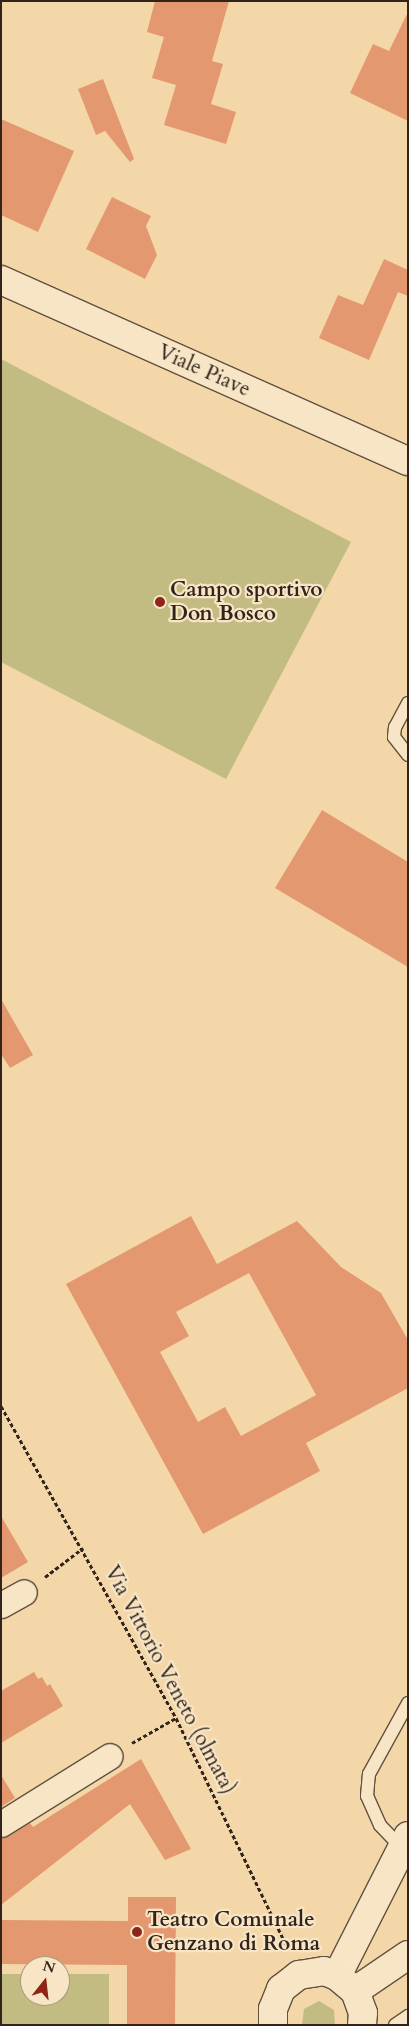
<!DOCTYPE html>
<html>
<head>
<meta charset="utf-8">
<style>
	body { margin:0 }
	#map { position:relative; width:409px; height:2026px; overflow:hidden; background:#f3d7a8; font-family:Cardo,serif }
	div>[style] { position:absolute }
	.green>* { inset:0; background:#c2bc83 }
	.building>* { inset:0; background:#e3986f }
	.path>* { height:3px; margin-top:-1.5px; transform-origin:0; background:repeating-linear-gradient(90deg,#31241c 0 4px,transparent 0 6.5px) }
	.roads { filter:drop-shadow(1px 0 #62513f) drop-shadow(-1px 0 #62513f) drop-shadow(0 1px #62513f) drop-shadow(0 -1px #62513f) }
	.lane>* { height:12px; margin:-6px; padding:0 6px; transform-origin:6px; border-radius:6px; background:#f7e5c6 }
	.street>* { height:25px; margin:-12.5px; padding:0 12.5px; transform-origin:12.5px; border-radius:12.5px; background:#f7e5c6 }
	.secondary>* { height:28px; margin:-14px; padding:0 14px; transform-origin:14px; border-radius:14px; background:#f7e5c6 }
	.dots>* { width:14px; height:14px; translate:-50% -50%; box-sizing:border-box; border:2px solid #f7e5c6; border-radius:50% }
	span { translate:-50% -50%; white-space:nowrap; text-align:center; line-height:1.15; -webkit-text-stroke:4.5px #f7e5c6; paint-order:stroke }
	.street-label { font-size:21px; color:#31241c }
	.poi-label { font-size:21px; color:#31241c; font-weight:700 }
	.left { translate:0 -50%; text-align:left }
	.frame { position:absolute; inset:0; border:2px solid #31241c; pointer-events:none }
	.north { position:absolute; left:20px; top:1956px; width:50px; height:50px; box-sizing:border-box; background:#f7e5c6; border:1px solid #a89882; border-radius:50%; rotate:16deg; font-size:14px; font-weight:700; line-height:20px; text-align:center; color:#31241c }
	.north::after { content:''; display:block; margin:auto; width:18px; height:22px; background:#8f2418; clip-path:polygon(50% 0,100% 100%,50% 72%,0 100%) }
</style>
</head>
<body>
<div id="map">
	<div class="green">
		<div style="clip-path:polygon(1px 359px,351px 542px,226px 779px,1px 662px)"></div>
		<div style="clip-path:polygon(1px 1974px,30px 1974px,30px 1996px,60px 1996px,60px 1974px,109px 1974px,109px 2025px,1px 2025px)"></div>
		<div style="clip-path:polygon(319px 2001px,334px 2010px,335px 2025px,302px 2025px,304px 2009px)"></div>
	</div>
	<div class="building">
		<div style="clip-path:polygon(155px 1px,229px 1px,212px 61px,223px 64px,211px 104px,236px 112px,226px 144px,164px 125px,176px 85px,152px 78px,164px 37px,147px 32px)"></div>
		<div style="clip-path:polygon(408px 12px,408px 121px,350px 93px,373px 44px,389px 51px)"></div>
		<div style="clip-path:polygon(103px 79px,134px 159px,130px 162px,105px 131px,96px 135px,78px 89px)"></div>
		<div style="clip-path:polygon(1px 119px,74px 151px,38px 232px,1px 215px)"></div>
		<div style="clip-path:polygon(112px 197px,151px 216px,146px 226px,157px 255px,145px 279px,86px 249px)"></div>
		<div style="clip-path:polygon(384px 259px,408px 270px,408px 296px,398px 292px,369px 360px,319px 338px,338px 295px,363px 305px)"></div>
		<div style="clip-path:polygon(322px 810px,408px 862px,408px 967px,275px 888px)"></div>
		<div style="clip-path:polygon(1px 999px,33px 1055px,10px 1068px,1px 1054px)"></div>
		<div style="clip-path:polygon(evenodd,191px 1216px,217px 1264px,297px 1221px,341px 1267px,381px 1293px,408px 1340px,408px 1388px,306px 1443px,320px 1471px,203px 1534px,66px 1284px,191px 1216px,249px 1273px,316px 1395px,241px 1436px,225px 1407px,198px 1422px,160px 1352px,189px 1336px,176px 1312px,249px 1273px)"></div>
		<div style="clip-path:polygon(1px 1516px,28px 1562px,1px 1578px)"></div>
		<div style="clip-path:polygon(34px 1672px,38px 1679px,42px 1677px,47px 1686px,50px 1684px,63px 1706px,1px 1743px,1px 1691px)"></div>
		<div style="clip-path:polygon(141px 1759px,191px 1849px,165px 1860px,130px 1804px,1px 1905px,1px 1838px,30px 1823px,33px 1827px)"></div>
		<div style="clip-path:polygon(1px 1775px,15px 1798px,1px 1807px)"></div>
		<div style="clip-path:polygon(128px 1897px,176px 1897px,175px 2025px,127px 2025px,127px 1965px,1px 1964px,1px 1920px,128px 1921px)"></div>
	</div>
	<div class="path">
		<div style="left:1px;top:1406px;width:358px;rotate:60.7deg"></div>
		<div style="left:176px;top:1718px;width:257px;rotate:64.1deg"></div>
		<div style="left:45px;top:1577px;width:48px;rotate:-37.3deg"></div>
		<div style="left:132px;top:1743px;width:51px;rotate:-29.6deg"></div>
	</div>
	<div class="roads">
		<div class="lane">
			<div style="left:408px;top:703px;width:27px;rotate:118deg"></div>
			<div style="left:395px;top:727px;width:10px;rotate:96deg"></div>
			<div style="left:394px;top:737px;width:23px;rotate:52deg"></div>
			<div style="left:401px;top:1847px;width:30px;rotate:-134deg"></div>
			<div style="left:380px;top:1825px;width:32px;rotate:-114deg"></div>
			<div style="left:367px;top:1796px;width:22px;rotate:-85deg"></div>
			<div style="left:369px;top:1774px;width:81px;rotate:-61.2deg"></div>
			<div style="left:395px;top:2025px;width:16px;rotate:-35deg"></div>
		</div>
		<div class="street">
			<div style="left:1px;top:1605px;width:26px;rotate:-29deg"></div>
			<div style="left:1px;top:1824px;width:128px;rotate:-32deg"></div>
		</div>
		<div class="secondary">
			<div style="left:1px;top:280px;width:445px;rotate:24deg"></div>
			<div style="left:337px;top:1976px;width:157px;rotate:-63.1deg"></div>
			<div style="left:355px;top:1991px;width:64px;rotate:-34.2deg"></div>
			<div style="left:273px;top:2025px;width:16px;rotate:-90deg"></div>
			<div style="left:273px;top:2009px;width:22px;rotate:-68deg"></div>
			<div style="left:281px;top:1989px;width:23px;rotate:-38deg"></div>
			<div style="left:299px;top:1975px;width:25px;rotate:-9deg"></div>
			<div style="left:324px;top:1971px;width:14px;rotate:21deg"></div>
			<div style="left:337px;top:1976px;width:23px;rotate:40deg"></div>
			<div style="left:355px;top:1991px;width:23px;rotate:70deg"></div>
			<div style="left:363px;top:2013px;width:12px;rotate:95deg"></div>
		</div>
	</div>
	<div class="dots">
		<div style="left:160px;top:602px;background:#8f2418"></div>
		<div style="left:137px;top:1932px;background:#8f2418"></div>
	</div>
	<div class="street-label">
		<span style="left:204px;top:371px;rotate:24deg">Viale Piave</span>
		<span style="left:170px;top:1680px;rotate:62deg">Via Vittorio Veneto (olmata)</span>
	</div>
	<div class="poi-label">
		<span class="left" style="left:170px;top:602px">Campo sportivo<br>Don Bosco</span>
		<span class="left" style="left:147px;top:1932px">Teatro Comunale<br>Genzano di Roma</span>
	</div>
	<div class="frame"></div>
	<div class="north">N</div>
</div>
</body>
</html>
